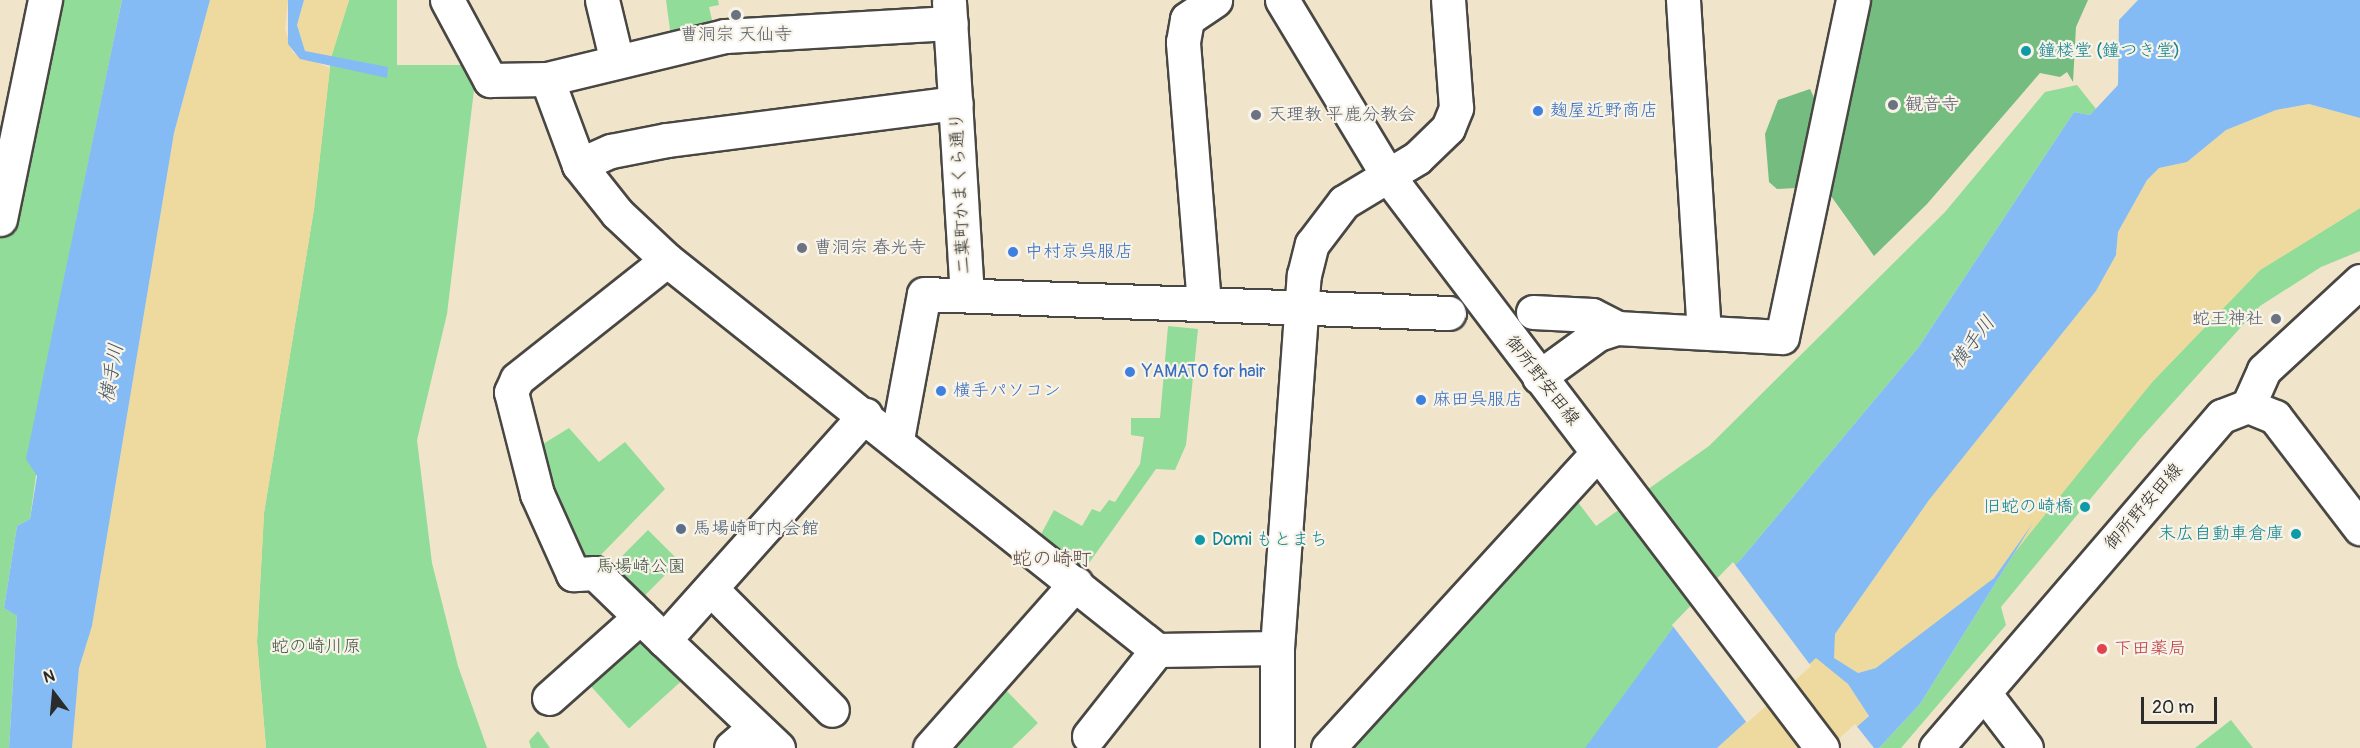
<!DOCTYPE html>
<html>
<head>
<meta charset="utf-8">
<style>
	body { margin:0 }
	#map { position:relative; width:2360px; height:748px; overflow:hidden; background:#f0e5ca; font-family:Pangolin,"Klee One",sans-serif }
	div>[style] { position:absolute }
	.green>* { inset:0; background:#91dc98; transform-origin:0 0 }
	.forest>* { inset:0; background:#74bc80 }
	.sand>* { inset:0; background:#eeda9e }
	.water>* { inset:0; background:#85bbf4 }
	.pier>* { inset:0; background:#f0e5ca }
	.roads { filter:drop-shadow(2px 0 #494743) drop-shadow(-2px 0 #494743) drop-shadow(0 2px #494743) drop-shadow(0 -2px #494743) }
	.minor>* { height:33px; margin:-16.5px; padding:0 16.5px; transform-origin:16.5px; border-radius:16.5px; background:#fff }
	.major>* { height:33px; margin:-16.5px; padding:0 16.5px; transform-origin:16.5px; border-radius:16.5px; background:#fff }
	.dots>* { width:16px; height:16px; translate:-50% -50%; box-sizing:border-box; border:3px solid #f7f3e8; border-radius:50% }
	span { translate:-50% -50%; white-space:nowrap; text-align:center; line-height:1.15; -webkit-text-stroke:4.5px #f7f3e8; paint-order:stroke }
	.worship-label { font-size:18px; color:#5b616d }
	.left { translate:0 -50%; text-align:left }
	.right { translate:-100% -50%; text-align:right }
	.culture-label { font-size:18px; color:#0d838f }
	.shop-label { font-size:18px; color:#366cbe }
	.street-label { font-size:18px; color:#2b2b2b }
	.service-label { font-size:18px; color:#4e5e75 }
	.park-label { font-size:18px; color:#445746 }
	.health-label { font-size:18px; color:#be3a42 }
	.water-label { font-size:20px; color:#465667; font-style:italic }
	.neighbourhood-label { font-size:20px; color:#645150 }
	.north { position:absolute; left:24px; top:664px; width:60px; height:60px; -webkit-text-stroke:4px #f7f3e8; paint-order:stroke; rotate:344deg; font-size:16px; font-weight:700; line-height:24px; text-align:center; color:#2b2b2b }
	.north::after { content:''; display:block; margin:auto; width:21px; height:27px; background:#2b2b2b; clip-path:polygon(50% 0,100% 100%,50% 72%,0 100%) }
	.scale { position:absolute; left:2141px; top:697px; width:76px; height:27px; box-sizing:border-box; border:3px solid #2b2b2b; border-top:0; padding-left:8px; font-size:18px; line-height:21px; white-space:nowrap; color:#2b2b2b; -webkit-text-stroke:4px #f7f3e8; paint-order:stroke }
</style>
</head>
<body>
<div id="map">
	<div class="green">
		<div style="clip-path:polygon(45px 0,122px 0,60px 299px,30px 519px,17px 526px,4px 608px,17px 616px,9px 748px,0 748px,0 219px)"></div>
		<div style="clip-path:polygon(349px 0,397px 0,397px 65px,477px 65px,447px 314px,417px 440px,432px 563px,458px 666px,487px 748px,266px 748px,257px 642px,264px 513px,314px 209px,331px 57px)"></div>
		<div style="clip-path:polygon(666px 0,718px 0,719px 5px,709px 7px,714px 29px,671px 37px)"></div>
		<div style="clip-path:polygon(2077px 85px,2096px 109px,2090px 115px,2074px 112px,1918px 348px,1742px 558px,1674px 626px,1586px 748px,1344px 748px,1571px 493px,1596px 526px,1709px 446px,1945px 212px,2045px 92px)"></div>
		<div style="clip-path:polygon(2360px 208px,2360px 251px,2321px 267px,2260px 306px,2140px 439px,2001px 607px,2006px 625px,1901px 748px,1879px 748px,1920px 704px,2033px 523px,2153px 381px,2260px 270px)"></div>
		<div style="clip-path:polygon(1168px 326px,1198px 329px,1186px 445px,1175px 470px,1156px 469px,1084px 570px,1039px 538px,1054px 510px,1082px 526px,1092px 509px,1100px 512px,1109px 500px,1115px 502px,1140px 464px,1144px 437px,1131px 435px,1131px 418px,1160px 418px)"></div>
		<div style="clip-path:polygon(569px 428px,599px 462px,625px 442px,665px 489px,593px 563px,578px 563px,535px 449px)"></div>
		<div style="left:648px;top:530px;width:44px;height:61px;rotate:45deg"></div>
		<div style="left:643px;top:635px;width:60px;height:73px;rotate:48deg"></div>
		<div style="clip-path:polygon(1000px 684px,1038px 723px,1012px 748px,943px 748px)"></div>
		<div style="clip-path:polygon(2231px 720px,2253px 748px,2195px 748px)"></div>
		<div style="clip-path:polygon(538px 731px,550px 748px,531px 748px,529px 741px)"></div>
	</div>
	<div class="forest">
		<div style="clip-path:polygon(1872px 0,2088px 0,2076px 27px,2073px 82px,2067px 72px,2060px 77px,2040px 73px,1927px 204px,1874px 256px,1831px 196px)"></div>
		<div style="clip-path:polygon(1810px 89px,1818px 106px,1803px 175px,1796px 188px,1777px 189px,1769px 182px,1765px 134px,1778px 100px)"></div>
	</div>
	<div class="sand">
		<div style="clip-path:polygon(210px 0,288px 0,285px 29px,293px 53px,330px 68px,314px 209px,264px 513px,257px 642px,266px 748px,72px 748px,79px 668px,92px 626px,174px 133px)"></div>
		<div style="clip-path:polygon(304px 0,349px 0,331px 58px,305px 51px,297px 25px)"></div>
		<div style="clip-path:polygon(2309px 104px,2360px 118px,2360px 208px,2260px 270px,2153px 381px,1994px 578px,1948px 617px,1876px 668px,1858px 673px,1833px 658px,1835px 634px,1929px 500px,2096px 291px,2116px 255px,2118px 232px,2147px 180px,2159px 168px,2187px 162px,2226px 130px,2276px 110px)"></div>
		<div style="clip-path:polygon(1816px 657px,1848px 684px,1869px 716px,1833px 748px,1717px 748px)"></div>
	</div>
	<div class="water">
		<div style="clip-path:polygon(122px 0,210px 0,174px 133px,92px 626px,79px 668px,72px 748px,9px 748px,17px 616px,4px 608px,17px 526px,30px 519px,37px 476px,26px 459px)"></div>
		<div style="clip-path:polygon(288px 0,304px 0,297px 25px,305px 51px,388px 67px,387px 78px,300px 59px,288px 44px)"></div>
		<div style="clip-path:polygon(2138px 0,2360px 0,2360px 118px,2309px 104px,2276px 110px,2226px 130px,2187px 162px,2159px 168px,2147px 180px,2118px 232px,2116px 255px,2096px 291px,1929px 500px,1835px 634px,1834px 658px,1858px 673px,1876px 668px,1994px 578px,2033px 523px,1920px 704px,1879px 748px,1833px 748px,1869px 716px,1848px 684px,1816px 658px,1717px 748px,1585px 748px,1674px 626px,1742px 558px,1918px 348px,2074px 112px,2090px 115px,2118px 85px,2119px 20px)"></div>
	</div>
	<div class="pier">
		<div style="clip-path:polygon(1733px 562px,1811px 666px,1747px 723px,1672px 625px)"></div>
		<div style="clip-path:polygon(1855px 724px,1874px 748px,1830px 748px,1831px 746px)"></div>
	</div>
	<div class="roads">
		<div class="minor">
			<div style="left:447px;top:0;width:91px;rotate:61.7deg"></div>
			<div style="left:490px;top:80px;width:57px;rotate:-1deg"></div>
			<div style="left:547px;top:79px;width:183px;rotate:-13.6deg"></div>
			<div style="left:725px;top:36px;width:226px;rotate:-3.3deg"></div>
			<div style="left:602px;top:0;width:60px;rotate:76.4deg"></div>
			<div style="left:1683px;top:0;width:332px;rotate:86.4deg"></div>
			<div style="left:949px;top:2px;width:292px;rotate:86.5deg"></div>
			<div style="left:547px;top:79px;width:92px;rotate:69.6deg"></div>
			<div style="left:579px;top:165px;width:61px;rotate:51.6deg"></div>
			<div style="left:617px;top:213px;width:69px;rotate:43.2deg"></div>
			<div style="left:667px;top:260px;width:626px;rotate:38.52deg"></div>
			<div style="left:1157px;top:650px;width:120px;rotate:-1deg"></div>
			<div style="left:579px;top:165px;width:35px;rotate:-24deg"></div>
			<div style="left:611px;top:151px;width:57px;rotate:-11.1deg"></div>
			<div style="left:667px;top:140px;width:291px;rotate:-7.3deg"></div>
			<div style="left:0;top:219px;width:224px;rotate:-78.4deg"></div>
			<div style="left:1204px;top:304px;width:263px;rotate:-94.6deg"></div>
			<div style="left:1183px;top:42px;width:23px;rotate:-80deg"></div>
			<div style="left:1187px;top:19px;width:34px;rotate:-34deg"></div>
			<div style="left:1533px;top:312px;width:59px;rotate:2.9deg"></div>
			<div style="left:1592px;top:315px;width:28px;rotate:27deg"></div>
			<div style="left:1539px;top:377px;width:73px;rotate:-36.1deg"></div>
			<div style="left:1598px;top:334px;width:20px;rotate:-18deg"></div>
			<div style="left:1617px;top:328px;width:165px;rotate:3.1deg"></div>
			<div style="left:1782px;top:337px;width:344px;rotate:-78.1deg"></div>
			<div style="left:2248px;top:406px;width:39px;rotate:-66deg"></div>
			<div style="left:2264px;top:370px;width:131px;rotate:-42.8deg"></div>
			<div style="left:897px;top:439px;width:147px;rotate:-79.5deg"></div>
			<div style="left:924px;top:294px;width:525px;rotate:2.07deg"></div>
			<div style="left:713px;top:591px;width:168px;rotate:45deg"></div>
			<div style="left:664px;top:640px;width:96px;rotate:-135.8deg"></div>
			<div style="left:595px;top:573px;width:22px;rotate:177deg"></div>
			<div style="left:573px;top:574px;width:88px;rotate:-114.2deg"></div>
			<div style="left:537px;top:494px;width:105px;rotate:-104.3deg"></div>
			<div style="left:511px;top:392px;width:14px;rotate:-65deg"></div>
			<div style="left:517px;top:379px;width:191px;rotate:-38.4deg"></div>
			<div style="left:1984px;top:693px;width:69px;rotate:52.6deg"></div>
			<div style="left:549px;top:698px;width:122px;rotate:-41.7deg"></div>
			<div style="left:1089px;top:736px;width:110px;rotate:-51.7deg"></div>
			<div style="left:731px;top:748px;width:32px;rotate:-41deg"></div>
			<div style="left:778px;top:748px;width:157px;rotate:-136.5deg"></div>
			<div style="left:664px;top:640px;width:302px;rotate:-48.2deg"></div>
			<div style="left:930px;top:748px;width:220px;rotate:-48.5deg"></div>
			<div style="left:1277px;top:748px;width:100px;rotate:-90deg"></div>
			<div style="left:1277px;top:648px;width:374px;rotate:-85.9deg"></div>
			<div style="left:1304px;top:275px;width:32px;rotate:-76deg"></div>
			<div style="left:1312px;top:244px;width:53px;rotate:-52.7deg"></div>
			<div style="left:1344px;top:202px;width:85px;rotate:-31.1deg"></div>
			<div style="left:1417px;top:158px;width:43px;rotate:-44.1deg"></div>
			<div style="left:1448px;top:128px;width:22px;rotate:-68deg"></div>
			<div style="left:1456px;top:108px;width:108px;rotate:-94.2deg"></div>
			<div style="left:1328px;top:748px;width:399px;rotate:-47.6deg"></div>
		</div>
		<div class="major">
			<div style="left:1282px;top:0;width:205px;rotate:58.9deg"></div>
			<div style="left:1388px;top:176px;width:718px;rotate:52.81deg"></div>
			<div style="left:1936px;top:748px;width:438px;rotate:-49.3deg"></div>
			<div style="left:2222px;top:416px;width:28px;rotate:-21deg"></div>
			<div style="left:2248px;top:406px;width:29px;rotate:22deg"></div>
			<div style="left:2275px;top:417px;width:140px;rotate:52.6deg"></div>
		</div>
	</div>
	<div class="dots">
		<div style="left:736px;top:15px;background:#6b7280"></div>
		<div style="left:2026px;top:51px;background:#0f9aa8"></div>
		<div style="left:1893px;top:105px;background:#6b7280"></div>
		<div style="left:1538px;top:111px;background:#3f7fe0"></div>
		<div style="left:1256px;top:115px;background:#6b7280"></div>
		<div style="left:802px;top:248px;background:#6b7280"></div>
		<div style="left:1013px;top:252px;background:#3f7fe0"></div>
		<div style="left:2276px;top:319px;background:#6b7280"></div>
		<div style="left:1130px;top:372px;background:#3f7fe0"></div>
		<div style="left:941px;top:391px;background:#3f7fe0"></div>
		<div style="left:1421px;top:400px;background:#3f7fe0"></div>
		<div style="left:2085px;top:507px;background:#0f9aa8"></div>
		<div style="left:681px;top:529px;background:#5c6f8a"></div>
		<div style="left:2296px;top:534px;background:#0f9aa8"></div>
		<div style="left:1200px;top:540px;background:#0f9aa8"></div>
		<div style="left:2102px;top:649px;background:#e0444e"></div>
	</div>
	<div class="worship-label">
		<span style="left:736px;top:35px">曹洞宗 天仙寺</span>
		<span class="left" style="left:1905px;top:105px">観音寺</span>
		<span class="left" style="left:1268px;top:115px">天理教 平鹿分教会</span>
		<span class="left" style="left:814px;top:248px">曹洞宗 春光寺</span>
		<span class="right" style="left:2264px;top:319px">蛇王神社</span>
	</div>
	<div class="culture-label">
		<span class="left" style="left:2038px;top:51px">鐘楼堂 (鐘つき堂)</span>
		<span class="right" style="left:2073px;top:507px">旧蛇の崎橋</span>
		<span class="right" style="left:2284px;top:534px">末広自動車倉庫</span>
		<span class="left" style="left:1212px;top:540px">Domi もとまち</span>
	</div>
	<div class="shop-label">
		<span class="left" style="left:1550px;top:111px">麹屋近野商店</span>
		<span class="left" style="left:1025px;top:252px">中村京呉服店</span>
		<span class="left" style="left:1142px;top:372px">YAMATO for hair</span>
		<span class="left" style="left:953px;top:391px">横手パソコン</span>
		<span class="left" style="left:1433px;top:400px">麻田呉服店</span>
	</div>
	<div class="street-label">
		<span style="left:961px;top:193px;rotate:-93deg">二葉町かまくら通り</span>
		<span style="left:1542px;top:381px;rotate:52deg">御所野安田線</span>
		<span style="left:2144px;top:507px;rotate:-49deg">御所野安田線</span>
	</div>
	<div class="service-label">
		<span class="left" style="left:693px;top:529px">馬場崎町内会館</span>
	</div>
	<div class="park-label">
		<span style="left:641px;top:567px">馬場崎公園</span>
		<span style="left:316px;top:647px">蛇の崎川原</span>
	</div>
	<div class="health-label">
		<span class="left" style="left:2114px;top:649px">下田薬局</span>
	</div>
	<div class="water-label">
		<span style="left:1972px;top:342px;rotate:-52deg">横手川</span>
		<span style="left:111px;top:373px;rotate:-80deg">横手川</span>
	</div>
	<div class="neighbourhood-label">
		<span style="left:1052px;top:558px">蛇の崎町</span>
	</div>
	<div class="north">N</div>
	<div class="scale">20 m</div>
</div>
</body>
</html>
